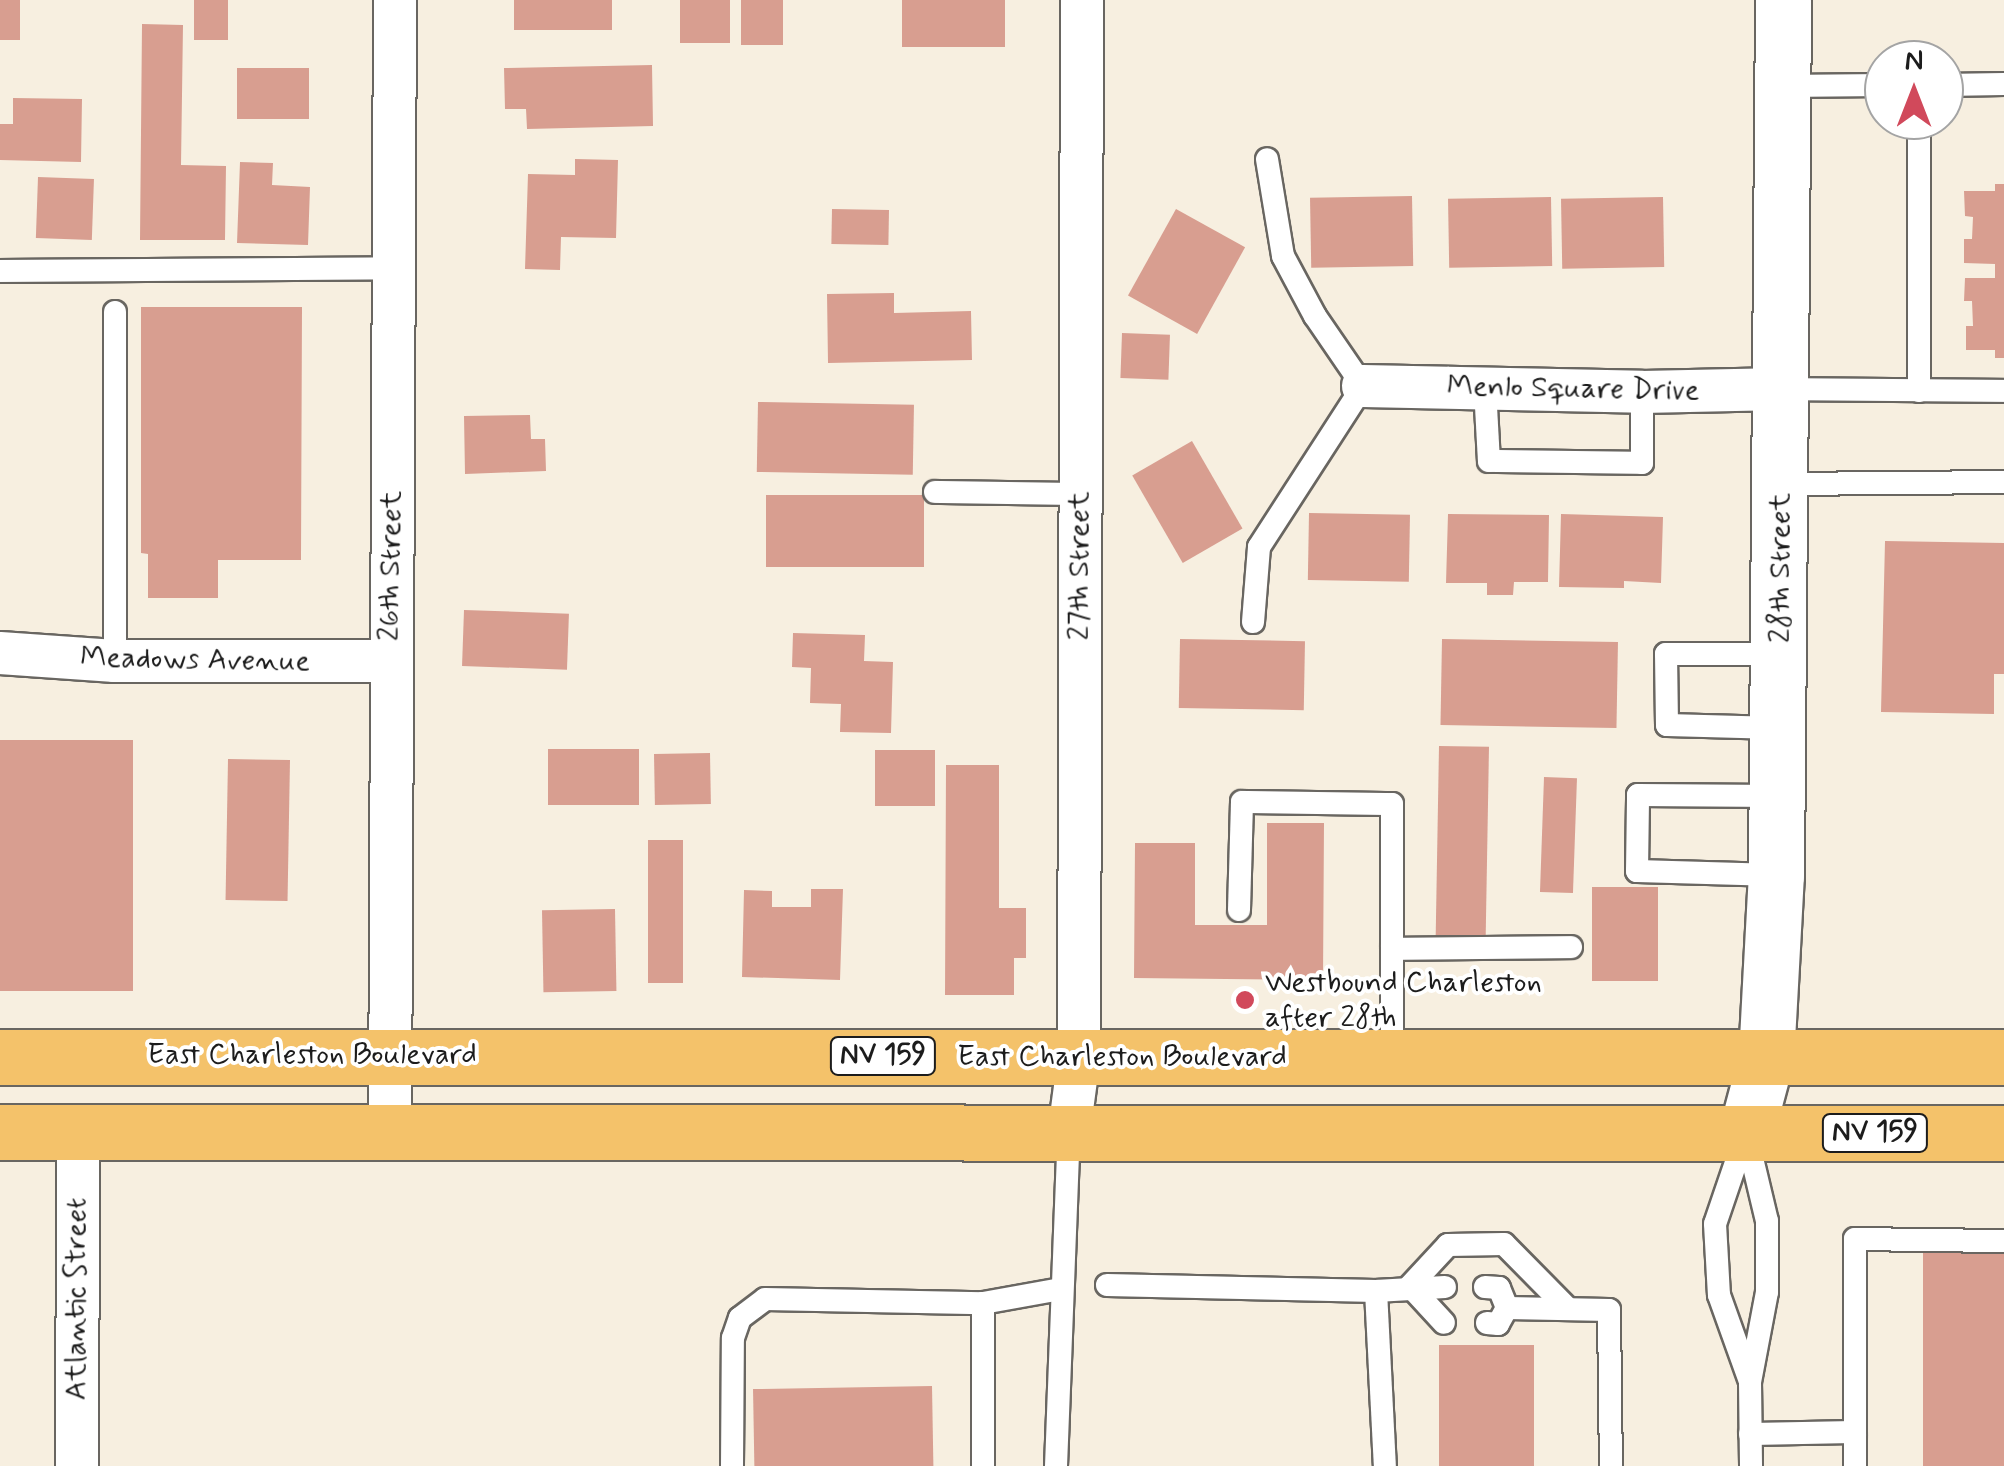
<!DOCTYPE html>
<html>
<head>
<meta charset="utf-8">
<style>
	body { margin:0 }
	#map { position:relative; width:2004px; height:1466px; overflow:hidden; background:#f7efe0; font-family:Mynerve,sans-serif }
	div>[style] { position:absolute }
	.building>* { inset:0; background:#d89e90; transform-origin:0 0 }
	.roads { filter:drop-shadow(2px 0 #696661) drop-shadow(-2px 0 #696661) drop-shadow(0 2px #696661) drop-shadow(0 -2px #696661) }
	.service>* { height:22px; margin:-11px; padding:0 11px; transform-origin:11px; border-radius:11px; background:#fff }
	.minor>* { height:42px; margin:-21px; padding:0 21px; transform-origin:21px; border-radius:21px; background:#fff }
	.tertiary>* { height:55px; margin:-27.5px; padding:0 27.5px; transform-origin:27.5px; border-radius:27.5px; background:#fff }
	.primary>* { height:55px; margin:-27.5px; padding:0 27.5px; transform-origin:27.5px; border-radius:27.5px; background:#f4c26a }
	.dots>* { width:28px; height:28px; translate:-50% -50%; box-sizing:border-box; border:5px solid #fff; border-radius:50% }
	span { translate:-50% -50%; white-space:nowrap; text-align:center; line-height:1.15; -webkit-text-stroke:8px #fff; paint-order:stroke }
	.shield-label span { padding:2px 8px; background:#fff; border:2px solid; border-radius:8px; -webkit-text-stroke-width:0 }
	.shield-label { font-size:28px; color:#1c1c1c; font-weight:700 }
	.street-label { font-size:30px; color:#1c1c1c }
	.poi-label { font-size:30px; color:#1c1c1c }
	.left { translate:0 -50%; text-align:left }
	.north { position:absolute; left:1864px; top:40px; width:100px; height:100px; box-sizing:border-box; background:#fff; border:2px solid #a4a4a4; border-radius:50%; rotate:0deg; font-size:28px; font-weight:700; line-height:40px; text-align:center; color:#1c1c1c }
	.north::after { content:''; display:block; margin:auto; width:35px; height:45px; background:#d1495b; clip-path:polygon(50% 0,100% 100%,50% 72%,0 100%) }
</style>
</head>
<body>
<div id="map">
	<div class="building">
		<div style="left:0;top:0;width:20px;height:40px"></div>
		<div style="left:194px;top:0;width:34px;height:40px"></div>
		<div style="left:514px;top:0;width:98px;height:30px"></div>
		<div style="left:680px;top:0;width:50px;height:43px"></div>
		<div style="left:741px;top:0;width:42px;height:45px"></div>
		<div style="left:902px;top:0;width:103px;height:47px"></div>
		<div style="clip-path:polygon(142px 24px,183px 25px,181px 165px,226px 166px,225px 240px,140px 240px)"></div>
		<div style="clip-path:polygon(652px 65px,653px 126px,527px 129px,526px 109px,505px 109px,504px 68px)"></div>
		<div style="left:237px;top:68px;width:72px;height:51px"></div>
		<div style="clip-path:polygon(13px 98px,82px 99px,81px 162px,0 160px,0 124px,13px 124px)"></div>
		<div style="clip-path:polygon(575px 159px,618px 160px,616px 238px,561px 237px,560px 270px,525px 269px,528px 174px,575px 175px)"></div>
		<div style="clip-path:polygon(240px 162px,273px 163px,272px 185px,310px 187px,308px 245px,237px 243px)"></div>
		<div style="left:38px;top:177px;width:56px;height:61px;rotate:2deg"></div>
		<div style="clip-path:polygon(1995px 184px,2004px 184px,2004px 358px,1995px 358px,1995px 350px,1966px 350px,1966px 326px,1973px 326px,1972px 301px,1964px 301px,1965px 278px,1995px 278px,1995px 264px,1964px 263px,1964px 239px,1972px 239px,1973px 217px,1965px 216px,1964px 191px,1995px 191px)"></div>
		<div style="left:1412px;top:196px;width:70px;height:102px;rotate:89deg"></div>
		<div style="left:1551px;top:197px;width:69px;height:103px;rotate:89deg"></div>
		<div style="left:1663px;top:197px;width:70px;height:102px;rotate:89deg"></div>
		<div style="left:832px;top:209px;width:57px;height:35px;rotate:1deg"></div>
		<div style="left:1176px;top:209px;width:79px;height:99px;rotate:29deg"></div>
		<div style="clip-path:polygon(894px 293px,894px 313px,971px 311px,972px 360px,828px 363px,827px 294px)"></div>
		<div style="clip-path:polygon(141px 307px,302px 307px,301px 560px,218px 560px,218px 598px,148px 598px,148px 554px,141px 553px)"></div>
		<div style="left:1122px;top:333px;width:48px;height:45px;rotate:2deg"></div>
		<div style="left:758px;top:402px;width:156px;height:70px;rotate:1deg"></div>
		<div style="clip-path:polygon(530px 415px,531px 439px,545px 439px,546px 471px,465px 474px,464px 416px)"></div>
		<div style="left:1192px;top:441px;width:101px;height:69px;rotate:60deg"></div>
		<div style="left:766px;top:495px;width:158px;height:72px"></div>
		<div style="left:1309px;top:513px;width:101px;height:67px;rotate:1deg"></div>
		<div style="clip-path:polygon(1448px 514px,1549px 515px,1548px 582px,1514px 582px,1513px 595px,1487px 595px,1487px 583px,1446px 583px)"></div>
		<div style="clip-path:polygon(1561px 514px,1663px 517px,1661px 583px,1624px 581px,1624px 588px,1559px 587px)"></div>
		<div style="clip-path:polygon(1885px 541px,2004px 543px,2004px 674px,1994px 674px,1994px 714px,1881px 712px)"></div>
		<div style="left:464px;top:610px;width:105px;height:56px;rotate:2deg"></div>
		<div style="clip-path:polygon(793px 633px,865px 635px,864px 661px,893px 662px,891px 733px,840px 732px,841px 704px,810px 703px,811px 668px,792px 667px)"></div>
		<div style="left:1180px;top:639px;width:125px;height:69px;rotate:1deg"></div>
		<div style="left:1442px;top:639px;width:176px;height:86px;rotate:1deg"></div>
		<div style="left:0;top:740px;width:133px;height:251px"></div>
		<div style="left:1439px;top:746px;width:50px;height:195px;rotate:1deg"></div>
		<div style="left:548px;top:749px;width:91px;height:56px"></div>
		<div style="left:935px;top:750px;width:56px;height:60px;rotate:90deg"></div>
		<div style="left:710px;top:753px;width:51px;height:56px;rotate:89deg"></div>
		<div style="left:228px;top:759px;width:62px;height:141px;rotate:1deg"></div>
		<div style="clip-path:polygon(946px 765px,999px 765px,999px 908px,1026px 908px,1026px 958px,1014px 958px,1014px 995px,945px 995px)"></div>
		<div style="left:1544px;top:777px;width:33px;height:115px;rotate:2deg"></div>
		<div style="clip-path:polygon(1267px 823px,1324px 823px,1323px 980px,1134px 978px,1135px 843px,1195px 843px,1195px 925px,1267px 925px)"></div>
		<div style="left:648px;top:840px;width:35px;height:143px"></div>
		<div style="left:1592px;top:887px;width:66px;height:94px"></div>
		<div style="clip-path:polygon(811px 889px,843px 889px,840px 980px,742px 977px,744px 890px,772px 891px,772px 907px,811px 907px)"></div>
		<div style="left:615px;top:909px;width:82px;height:73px;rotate:89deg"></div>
		<div style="left:2004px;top:1250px;width:216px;height:81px;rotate:90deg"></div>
		<div style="left:1439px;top:1345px;width:95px;height:121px"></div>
		<div style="left:932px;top:1386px;width:80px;height:179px;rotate:89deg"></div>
	</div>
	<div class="roads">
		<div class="service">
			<div style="left:1944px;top:85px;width:60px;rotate:-1deg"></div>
			<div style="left:1782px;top:86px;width:102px;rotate:-0.6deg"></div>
			<div style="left:1919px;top:120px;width:271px;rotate:90deg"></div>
			<div style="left:0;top:271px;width:394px;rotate:-0.4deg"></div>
			<div style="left:115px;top:312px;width:349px;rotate:90deg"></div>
			<div style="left:1485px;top:388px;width:73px;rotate:86.9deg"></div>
			<div style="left:1489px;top:461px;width:153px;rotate:0.7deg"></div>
			<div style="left:1642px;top:463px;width:71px;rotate:-90deg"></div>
			<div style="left:1782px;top:389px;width:222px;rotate:0.5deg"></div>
			<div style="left:1781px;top:484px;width:223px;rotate:-0.5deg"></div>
			<div style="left:935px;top:492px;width:146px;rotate:0.8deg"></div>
			<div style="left:1253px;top:622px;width:75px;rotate:-85.4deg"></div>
			<div style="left:1259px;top:547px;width:192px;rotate:-57.1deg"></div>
			<div style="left:1363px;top:386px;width:85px;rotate:-124.4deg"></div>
			<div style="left:1315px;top:316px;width:68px;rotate:-118.1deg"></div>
			<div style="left:1283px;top:256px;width:98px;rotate:-99.4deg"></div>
			<div style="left:1778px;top:728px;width:111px;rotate:-178.5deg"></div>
			<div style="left:1667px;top:725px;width:71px;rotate:-90.8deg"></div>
			<div style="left:1666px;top:654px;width:112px"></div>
			<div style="left:1776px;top:875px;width:139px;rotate:-178.4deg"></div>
			<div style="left:1637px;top:871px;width:76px;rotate:-89.2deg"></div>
			<div style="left:1638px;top:795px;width:140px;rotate:0.4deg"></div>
			<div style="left:1239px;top:910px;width:108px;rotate:-88.4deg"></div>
			<div style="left:1242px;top:802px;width:150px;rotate:0.8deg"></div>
			<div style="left:1392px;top:804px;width:253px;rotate:90deg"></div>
			<div style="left:1392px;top:949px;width:179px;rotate:-0.6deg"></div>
			<div style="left:1746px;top:1133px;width:90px;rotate:76.6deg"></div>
			<div style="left:1767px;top:1221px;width:71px;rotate:90deg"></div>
			<div style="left:1767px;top:1292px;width:92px;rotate:100.7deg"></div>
			<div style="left:1750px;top:1382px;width:84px;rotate:89.3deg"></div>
			<div style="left:1746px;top:1133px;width:96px;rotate:108.8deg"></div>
			<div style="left:1715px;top:1224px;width:71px;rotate:86.8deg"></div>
			<div style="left:1719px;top:1295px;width:89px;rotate:70.3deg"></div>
			<div style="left:1107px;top:1285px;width:269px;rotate:1.3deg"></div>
			<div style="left:1376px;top:1291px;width:69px;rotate:-3.3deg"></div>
			<div style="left:1410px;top:1286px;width:56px;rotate:-47.2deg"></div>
			<div style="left:1448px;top:1245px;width:56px;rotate:-1deg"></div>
			<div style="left:1504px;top:1244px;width:91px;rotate:45.4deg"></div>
			<div style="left:1410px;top:1286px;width:50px;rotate:47.4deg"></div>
			<div style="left:1485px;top:1287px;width:14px;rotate:4deg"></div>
			<div style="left:1499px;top:1288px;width:22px;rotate:68deg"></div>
			<div style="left:1376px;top:1291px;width:175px;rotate:87.1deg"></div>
			<div style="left:1507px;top:1308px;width:102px;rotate:1.1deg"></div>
			<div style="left:1609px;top:1310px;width:156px;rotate:89.3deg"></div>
			<div style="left:1487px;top:1323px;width:11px;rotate:5deg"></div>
			<div style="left:1498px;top:1324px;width:18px;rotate:-61deg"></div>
			<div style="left:1750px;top:1434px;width:105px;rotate:-1.1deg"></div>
			<div style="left:732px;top:1466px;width:128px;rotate:-89.6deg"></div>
			<div style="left:733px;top:1338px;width:21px;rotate:-71deg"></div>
			<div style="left:740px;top:1318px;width:31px;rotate:-37deg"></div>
			<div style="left:765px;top:1299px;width:218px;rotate:1.1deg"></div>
			<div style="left:983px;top:1303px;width:79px;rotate:-10.2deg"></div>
			<div style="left:983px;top:1466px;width:163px;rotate:-90deg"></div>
			<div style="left:1056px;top:1466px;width:334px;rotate:-87.8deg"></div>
			<div style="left:1855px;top:1466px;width:227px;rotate:-90deg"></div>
			<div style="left:1855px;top:1239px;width:149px;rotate:0.8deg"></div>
		</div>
		<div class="minor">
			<div style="left:1363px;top:386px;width:279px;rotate:1.2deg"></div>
			<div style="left:1642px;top:392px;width:140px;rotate:-1.2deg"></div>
			<div style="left:0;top:653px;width:115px;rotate:4deg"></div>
			<div style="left:115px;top:661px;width:275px"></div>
			<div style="left:390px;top:1132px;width:1132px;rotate:-89.75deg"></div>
			<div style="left:1069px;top:1132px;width:76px;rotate:-82.4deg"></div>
			<div style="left:1079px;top:1057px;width:1057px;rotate:-89.84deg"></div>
			<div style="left:77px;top:1466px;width:334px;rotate:-89.8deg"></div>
		</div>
		<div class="tertiary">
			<div style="left:1746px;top:1133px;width:78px;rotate:-75.1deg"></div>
			<div style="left:1766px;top:1058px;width:183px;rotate:-86.9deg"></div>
			<div style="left:1776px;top:875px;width:875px;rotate:-89.54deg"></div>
		</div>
		<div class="primary">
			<div style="left:0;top:1057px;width:2004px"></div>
			<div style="left:0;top:1132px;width:2004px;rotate:0.03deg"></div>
		</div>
	</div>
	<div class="dots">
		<div style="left:1245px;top:1000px;background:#d1495b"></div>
	</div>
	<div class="shield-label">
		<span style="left:883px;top:1056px">NV 159</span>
		<span style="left:1875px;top:1133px">NV 159</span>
	</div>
	<div class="street-label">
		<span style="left:1573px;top:389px;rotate:1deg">Menlo Square Drive</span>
		<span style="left:391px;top:566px;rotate:-89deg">26th Street</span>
		<span style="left:1080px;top:566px;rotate:-90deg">27th Street</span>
		<span style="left:1781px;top:568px;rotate:-90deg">28th Street</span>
		<span style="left:195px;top:660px;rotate:1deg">Meadows Avenue</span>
		<span style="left:312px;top:1055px">East Charleston Boulevard</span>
		<span style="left:1122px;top:1057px">East Charleston Boulevard</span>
		<span style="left:77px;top:1299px;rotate:-90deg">Atlantic Street</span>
	</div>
	<div class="poi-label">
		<span class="left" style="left:1265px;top:1000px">Westbound Charleston<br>after 28th</span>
	</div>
	<div class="north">N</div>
</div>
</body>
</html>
